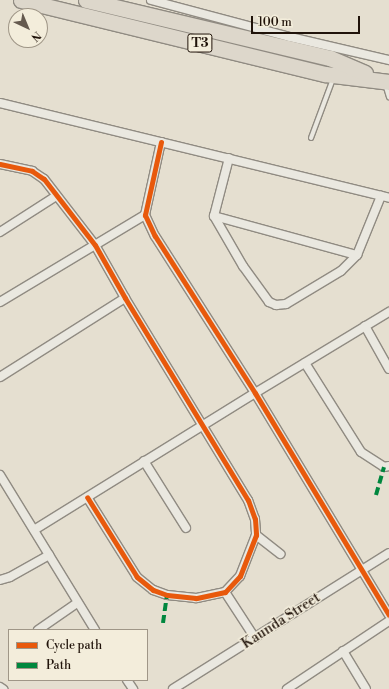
<!DOCTYPE html>
<html>
<head>
<meta charset="utf-8">
<style>
	body { margin:0 }
	#map { position:relative; width:389px; height:689px; overflow:hidden; background:#e5dfd0; font-family:"Libre Bodoni",serif }
	div>[style] { position:absolute }
	.roads { filter:drop-shadow(1px 0 #908b82) drop-shadow(-1px 0 #908b82) drop-shadow(0 1px #908b82) drop-shadow(0 -1px #908b82) }
	.lane>* { height:4px; margin:-2px; padding:0 2px; transform-origin:2px; border-radius:2px; background:#eae8e0 }
	.street>* { height:8px; margin:-4px; padding:0 4px; transform-origin:4px; border-radius:4px; background:#eae8e0 }
	.highway>* { height:15px; margin:-7.5px; padding:0 7.5px; transform-origin:7.5px; border-radius:7.5px; background:#ddd7cb }
	.quiet>* { height:4px; margin-top:-2px; transform-origin:0; background:repeating-linear-gradient(90deg,#00873e 0 8px,transparent 0 12px) }
	.cycleway>* { height:5px; margin:-2.5px; padding:0 2.5px; transform-origin:2.5px; border-radius:2.5px; background:#e8590c }
	span { translate:-50% -50%; white-space:nowrap; text-align:center; line-height:1.15; -webkit-text-stroke:3px #f3eddb; paint-order:stroke }
	.shield-label span { padding:1px 3px; background:#f3eddb; border:1px solid; border-radius:3px; -webkit-text-stroke-width:0 }
	.shield-label { font-size:13px; color:#20130a; font-weight:700 }
	.street-label { font-size:14px; color:#20130a }
	.legend { position:absolute; left:8px; top:629px; width:140px; height:52px; box-sizing:border-box; background:#f3eddb; border:1px solid #9f9687; margin:0; padding:5px 7px; list-style:none; font-size:12px; color:#20130a }
	.legend li { display:flex; align-items:center; gap:8px; height:20px }
	.legend b { width:20px; border:1px solid #9f9687 }
	.north { position:absolute; left:8px; top:8px; width:40px; height:40px; box-sizing:border-box; background:#f3eddb; border:1px solid #9f9687; border-radius:50%; rotate:136deg; font-size:11px; font-weight:700; line-height:16px; text-align:center; color:#20130a }
	.north::after { content:''; display:block; margin:auto; width:14px; height:18px; background:#655a4f; clip-path:polygon(50% 0,100% 100%,50% 72%,0 100%) }
	.scale { position:absolute; left:251px; top:16px; width:109px; height:18px; box-sizing:border-box; border:2px solid #20130a; border-top:0; padding-left:5px; font-size:12px; line-height:14px; white-space:nowrap; color:#20130a; -webkit-text-stroke:3px #f3eddb; paint-order:stroke }
</style>
</head>
<body>
<div id="map">
	<div class="roads">
		<div class="lane">
			<div style="left:385px;top:84px;width:14px;rotate:73deg"></div>
			<div style="left:311px;top:138px;width:63px;rotate:-69.6deg"></div>
		</div>
		<div class="street">
			<div style="left:151px;top:0;width:144px;rotate:14.9deg"></div>
			<div style="left:290px;top:37px;width:102px;rotate:13.1deg"></div>
			<div style="left:0;top:103px;width:400px;rotate:13.7deg"></div>
			<div style="left:161px;top:142px;width:75px;rotate:102.4deg"></div>
			<div style="left:145px;top:215px;width:23px;rotate:65deg"></div>
			<div style="left:155px;top:236px;width:186px;rotate:57.5deg"></div>
			<div style="left:255px;top:393px;width:259px;rotate:58.9deg"></div>
			<div style="left:229px;top:158px;width:60px;rotate:104.5deg"></div>
			<div style="left:214px;top:216px;width:58px;rotate:59.9deg"></div>
			<div style="left:243px;top:266px;width:44px;rotate:54.2deg"></div>
			<div style="left:269px;top:302px;width:8px;rotate:23deg"></div>
			<div style="left:276px;top:305px;width:10px;rotate:-6deg"></div>
			<div style="left:286px;top:304px;width:64px;rotate:-31deg"></div>
			<div style="left:341px;top:271px;width:23px;rotate:-45deg"></div>
			<div style="left:357px;top:255px;width:64px;rotate:-67.9deg"></div>
			<div style="left:0;top:164px;width:33px;rotate:12deg"></div>
			<div style="left:32px;top:171px;width:14px;rotate:34deg"></div>
			<div style="left:44px;top:179px;width:83px;rotate:52.3deg"></div>
			<div style="left:95px;top:245px;width:61px;rotate:60.5deg"></div>
			<div style="left:125px;top:298px;width:237px;rotate:58.7deg"></div>
			<div style="left:248px;top:500px;width:20px;rotate:70deg"></div>
			<div style="left:255px;top:519px;width:16px;rotate:86deg"></div>
			<div style="left:256px;top:535px;width:44px;rotate:111.3deg"></div>
			<div style="left:240px;top:576px;width:22px;rotate:133deg"></div>
			<div style="left:225px;top:592px;width:30px;rotate:168deg"></div>
			<div style="left:196px;top:598px;width:29px;rotate:-174deg"></div>
			<div style="left:167px;top:595px;width:15px;rotate:-160deg"></div>
			<div style="left:153px;top:590px;width:21px;rotate:-141deg"></div>
			<div style="left:137px;top:577px;width:94px;rotate:-122deg"></div>
			<div style="left:214px;top:216px;width:148px;rotate:15.3deg"></div>
			<div style="left:0;top:232px;width:67px;rotate:-32.7deg"></div>
			<div style="left:0;top:302px;width:169px;rotate:-31deg"></div>
			<div style="left:365px;top:326px;width:49px;rotate:60.8deg"></div>
			<div style="left:305px;top:363px;width:105px;rotate:57.8deg"></div>
			<div style="left:361px;top:452px;width:27px;rotate:33deg"></div>
			<div style="left:384px;top:467px;width:5px;rotate:-11deg"></div>
			<div style="left:0;top:377px;width:148px;rotate:-32.3deg"></div>
			<div style="left:144px;top:461px;width:79px;rotate:57.9deg"></div>
			<div style="left:0;top:475px;width:182px;rotate:58.5deg"></div>
			<div style="left:34px;top:530px;width:260px;rotate:-31.8deg"></div>
			<div style="left:255px;top:393px;width:157px;rotate:-31.2deg"></div>
			<div style="left:256px;top:535px;width:31px;rotate:38deg"></div>
			<div style="left:0;top:580px;width:10px;rotate:-17deg"></div>
			<div style="left:10px;top:577px;width:45px;rotate:-29.4deg"></div>
			<div style="left:225px;top:592px;width:55px;rotate:56.9deg"></div>
			<div style="left:38px;top:630px;width:47px;rotate:-34.7deg"></div>
			<div style="left:343px;top:651px;width:44px;rotate:58.8deg"></div>
			<div style="left:127px;top:680px;width:11px;rotate:56deg"></div>
			<div style="left:0;top:687px;width:4px;rotate:34deg"></div>
			<div style="left:173px;top:689px;width:255px;rotate:-32.2deg"></div>
			<div style="left:287px;top:689px;width:123px;rotate:-33.7deg"></div>
		</div>
		<div class="highway">
			<div style="left:21px;top:0;width:313px;rotate:13.7deg"></div>
			<div style="left:325px;top:74px;width:64px;rotate:7.1deg"></div>
			<div style="left:86px;top:0;width:251px;rotate:13.4deg"></div>
			<div style="left:330px;top:58px;width:38px;rotate:23deg"></div>
		</div>
	</div>
	<div class="quiet">
		<div style="left:376px;top:495px;width:29px;rotate:-74deg"></div>
		<div style="left:163px;top:623px;width:28px;rotate:-82deg"></div>
	</div>
	<div class="cycleway">
		<div style="left:161px;top:142px;width:75px;rotate:102.4deg"></div>
		<div style="left:145px;top:215px;width:23px;rotate:65deg"></div>
		<div style="left:155px;top:236px;width:186px;rotate:57.5deg"></div>
		<div style="left:255px;top:393px;width:259px;rotate:58.9deg"></div>
		<div style="left:0;top:164px;width:33px;rotate:12deg"></div>
		<div style="left:32px;top:171px;width:14px;rotate:34deg"></div>
		<div style="left:44px;top:179px;width:83px;rotate:52.3deg"></div>
		<div style="left:95px;top:245px;width:61px;rotate:60.5deg"></div>
		<div style="left:125px;top:298px;width:237px;rotate:58.7deg"></div>
		<div style="left:248px;top:500px;width:20px;rotate:70deg"></div>
		<div style="left:255px;top:519px;width:16px;rotate:86deg"></div>
		<div style="left:256px;top:535px;width:44px;rotate:111.3deg"></div>
		<div style="left:240px;top:576px;width:22px;rotate:133deg"></div>
		<div style="left:225px;top:592px;width:30px;rotate:168deg"></div>
		<div style="left:196px;top:598px;width:29px;rotate:-174deg"></div>
		<div style="left:167px;top:595px;width:15px;rotate:-160deg"></div>
		<div style="left:153px;top:590px;width:21px;rotate:-141deg"></div>
		<div style="left:137px;top:577px;width:94px;rotate:-122deg"></div>
	</div>
	<div class="shield-label">
		<span style="left:200px;top:43px">T3</span>
	</div>
	<div class="street-label">
		<span style="left:281px;top:621px;rotate:-33deg">Kaunda Street</span>
	</div>
	<ul class="legend">
	<li><b style="height:5px;background:#e8590c"></b>Cycle path</li>
	<li><b style="height:5px;background:#00873e"></b>Path</li>
	</ul>
	<div class="north">N</div>
	<div class="scale">100 m</div>
</div>
</body>
</html>
